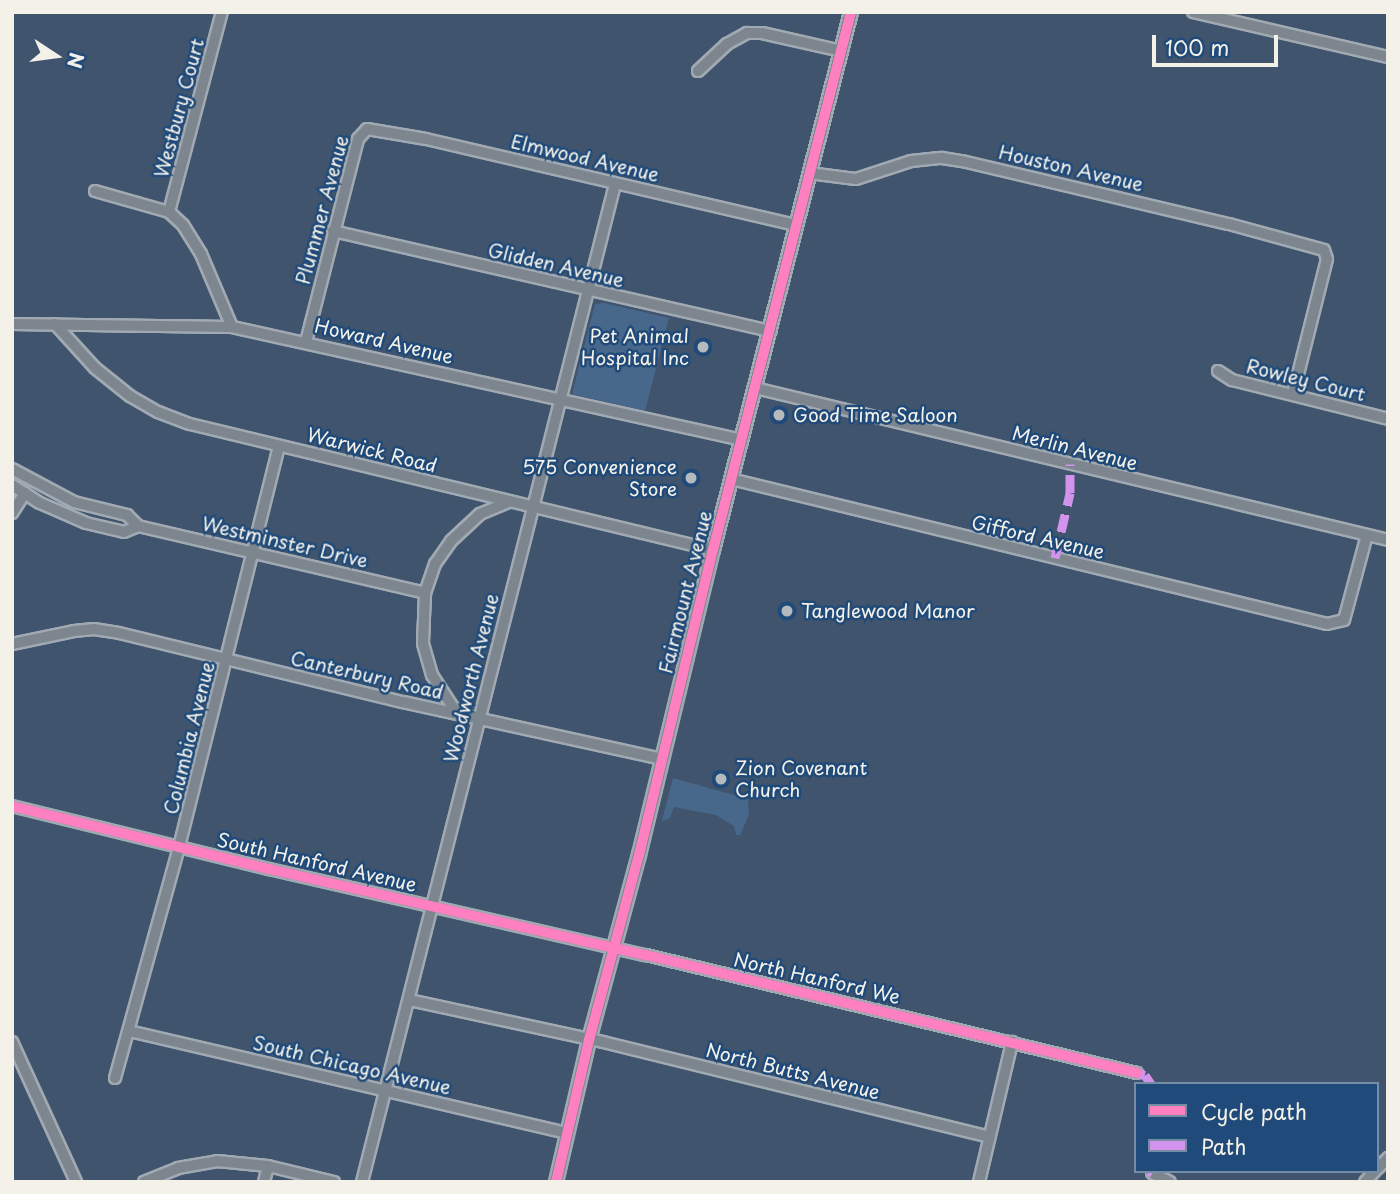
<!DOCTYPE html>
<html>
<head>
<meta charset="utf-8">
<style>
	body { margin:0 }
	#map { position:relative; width:1400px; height:1194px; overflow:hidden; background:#40556d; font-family:"Playpen Sans",sans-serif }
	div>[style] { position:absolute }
	.green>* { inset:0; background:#48688b }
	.roads { filter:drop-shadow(2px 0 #a1aab3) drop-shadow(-2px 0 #a1aab3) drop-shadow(0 2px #a1aab3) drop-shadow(0 -2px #a1aab3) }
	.minor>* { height:10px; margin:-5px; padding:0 5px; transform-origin:5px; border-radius:5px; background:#7d868f }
	.major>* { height:12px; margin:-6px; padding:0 6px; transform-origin:6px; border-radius:6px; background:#7d868f }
	.quiet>* { height:9px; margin-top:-4.5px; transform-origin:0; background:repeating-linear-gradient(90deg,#d193ec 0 18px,transparent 0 27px) }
	.cycleway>* { height:10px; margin:-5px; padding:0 5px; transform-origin:5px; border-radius:5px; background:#ff80c0 }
	.dots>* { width:19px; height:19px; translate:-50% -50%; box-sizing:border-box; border:4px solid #1f4a7a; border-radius:50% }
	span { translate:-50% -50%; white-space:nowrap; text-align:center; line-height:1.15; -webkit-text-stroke:5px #1f4a7a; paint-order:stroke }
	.street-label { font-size:19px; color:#f4f1e8 }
	.poi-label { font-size:19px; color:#f4f1e8 }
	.right { translate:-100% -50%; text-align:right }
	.left { translate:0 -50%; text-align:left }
	.frame { position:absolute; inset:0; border:14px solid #f4f1e8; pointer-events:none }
	.legend { position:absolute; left:1134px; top:1082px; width:245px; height:91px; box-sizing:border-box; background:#1f4a7a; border:2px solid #748da6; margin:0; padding:9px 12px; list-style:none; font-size:21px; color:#f4f1e8 }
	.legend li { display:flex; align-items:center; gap:14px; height:35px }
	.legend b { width:35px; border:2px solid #748da6 }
	.north { position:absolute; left:21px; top:21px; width:70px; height:70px; -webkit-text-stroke:5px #1f4a7a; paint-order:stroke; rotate:103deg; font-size:19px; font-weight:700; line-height:28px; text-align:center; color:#f4f1e8 }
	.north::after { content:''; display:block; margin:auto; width:24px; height:32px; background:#f4f1e8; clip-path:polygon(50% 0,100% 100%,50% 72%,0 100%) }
	.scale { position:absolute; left:1152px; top:35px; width:126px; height:32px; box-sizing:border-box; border:4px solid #f4f1e8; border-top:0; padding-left:9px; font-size:21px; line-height:24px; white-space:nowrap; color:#f4f1e8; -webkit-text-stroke:5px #1f4a7a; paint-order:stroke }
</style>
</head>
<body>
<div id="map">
	<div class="green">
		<div style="clip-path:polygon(604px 303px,669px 318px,645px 411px,572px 394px,595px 304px)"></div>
		<div style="clip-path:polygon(673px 778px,748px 799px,749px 815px,740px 835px,736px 835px,734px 826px,716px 815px,674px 807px,670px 818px,662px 821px)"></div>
	</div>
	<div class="roads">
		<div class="minor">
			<div style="left:1193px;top:12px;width:200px;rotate:13deg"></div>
			<div style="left:698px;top:71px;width:40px;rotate:-43deg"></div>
			<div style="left:727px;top:44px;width:23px;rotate:-29deg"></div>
			<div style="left:747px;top:33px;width:15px"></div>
			<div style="left:762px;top:33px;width:81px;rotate:12.8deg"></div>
			<div style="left:809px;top:173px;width:47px;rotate:7.3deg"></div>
			<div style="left:856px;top:179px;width:58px;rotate:-18.1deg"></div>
			<div style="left:911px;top:161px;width:31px;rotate:-6deg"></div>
			<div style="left:942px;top:158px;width:20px;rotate:9deg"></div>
			<div style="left:962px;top:161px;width:274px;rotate:13.3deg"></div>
			<div style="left:1229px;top:224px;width:98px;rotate:15.3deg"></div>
			<div style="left:1324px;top:250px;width:9px;rotate:72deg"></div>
			<div style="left:1327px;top:259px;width:139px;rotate:104.1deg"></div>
			<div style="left:95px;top:191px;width:77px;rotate:15.8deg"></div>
			<div style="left:169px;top:212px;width:19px;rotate:43deg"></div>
			<div style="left:183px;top:225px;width:34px;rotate:58deg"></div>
			<div style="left:201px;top:254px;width:79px;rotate:67deg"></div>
			<div style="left:169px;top:212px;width:207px;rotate:-75.2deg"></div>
			<div style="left:333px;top:231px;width:449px;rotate:12.9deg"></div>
			<div style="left:12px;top:324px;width:220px;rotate:0.8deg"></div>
			<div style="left:232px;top:327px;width:522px;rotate:12.49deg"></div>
			<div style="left:55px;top:324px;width:59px;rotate:47.7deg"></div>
			<div style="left:95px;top:368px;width:45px;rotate:38.7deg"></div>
			<div style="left:130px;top:396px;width:32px;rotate:30deg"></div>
			<div style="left:158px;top:412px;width:34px;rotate:21deg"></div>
			<div style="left:190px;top:424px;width:538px;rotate:13.55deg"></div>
			<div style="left:306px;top:342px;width:210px;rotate:-75.6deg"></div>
			<div style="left:358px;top:139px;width:13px;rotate:-48deg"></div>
			<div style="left:367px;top:129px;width:60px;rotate:9.6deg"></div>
			<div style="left:426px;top:139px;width:380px;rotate:13.1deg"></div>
			<div style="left:1218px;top:371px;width:17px;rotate:33deg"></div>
			<div style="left:1232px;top:380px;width:161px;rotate:14deg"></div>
			<div style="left:755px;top:388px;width:651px;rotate:13.5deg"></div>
			<div style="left:12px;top:469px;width:70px;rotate:28deg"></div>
			<div style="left:74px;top:502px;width:55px;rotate:13.8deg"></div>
			<div style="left:127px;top:515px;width:16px;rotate:45deg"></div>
			<div style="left:138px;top:526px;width:295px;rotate:13.1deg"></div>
			<div style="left:731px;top:479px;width:613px;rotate:13.67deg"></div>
			<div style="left:1327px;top:624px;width:17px;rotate:-13deg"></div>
			<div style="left:1344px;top:620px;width:88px;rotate:-74.9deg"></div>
			<div style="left:12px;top:485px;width:33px;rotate:33deg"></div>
			<div style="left:40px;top:503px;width:50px;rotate:23.5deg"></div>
			<div style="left:86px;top:523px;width:39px;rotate:13deg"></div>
			<div style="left:124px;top:532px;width:15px;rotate:-23deg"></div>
			<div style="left:12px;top:513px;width:24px;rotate:-57deg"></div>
			<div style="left:12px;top:644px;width:63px;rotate:-11.8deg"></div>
			<div style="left:74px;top:631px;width:20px;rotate:-6deg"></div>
			<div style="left:94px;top:629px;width:25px;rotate:9deg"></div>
			<div style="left:119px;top:633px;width:292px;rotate:13.7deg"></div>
			<div style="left:403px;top:702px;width:266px;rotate:12.4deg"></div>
			<div style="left:456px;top:712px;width:44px;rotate:-123deg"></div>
			<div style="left:432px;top:675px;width:33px;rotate:-106deg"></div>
			<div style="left:423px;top:643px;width:50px;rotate:-87.7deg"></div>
			<div style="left:425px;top:593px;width:31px;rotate:-71deg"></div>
			<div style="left:435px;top:564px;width:28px;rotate:-55deg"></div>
			<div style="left:451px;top:541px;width:40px;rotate:-43deg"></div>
			<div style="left:480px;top:514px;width:30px;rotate:-23deg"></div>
			<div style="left:12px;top:806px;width:265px;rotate:13.8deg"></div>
			<div style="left:269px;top:869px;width:387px;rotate:12.9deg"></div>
			<div style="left:646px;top:955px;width:505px;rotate:13.51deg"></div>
			<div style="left:409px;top:1000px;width:198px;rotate:12.2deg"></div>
			<div style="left:603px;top:1042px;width:398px;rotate:13.8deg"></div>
			<div style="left:129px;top:1031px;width:449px;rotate:13.1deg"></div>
			<div style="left:12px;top:1042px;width:154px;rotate:65.4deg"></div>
			<div style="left:115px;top:1078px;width:240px;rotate:-74.5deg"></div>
			<div style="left:179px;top:847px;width:413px;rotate:-76deg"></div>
			<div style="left:1377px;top:1169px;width:16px;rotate:-45deg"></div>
			<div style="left:1152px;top:1173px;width:20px;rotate:27deg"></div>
			<div style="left:144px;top:1182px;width:37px;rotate:-22deg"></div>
			<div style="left:178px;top:1168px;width:40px;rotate:-10deg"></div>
			<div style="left:217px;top:1161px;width:51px;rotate:5.6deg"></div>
			<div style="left:268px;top:1166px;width:68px;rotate:13.6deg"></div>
			<div style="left:264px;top:1182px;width:16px;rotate:-76deg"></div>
			<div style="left:362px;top:1182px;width:1030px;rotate:-75.77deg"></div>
			<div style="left:979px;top:1182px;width:144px;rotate:-76.7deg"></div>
			<div style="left:1365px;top:1182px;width:15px;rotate:-48deg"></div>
		</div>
		<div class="major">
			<div style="left:556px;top:1182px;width:146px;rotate:-76.9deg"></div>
			<div style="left:589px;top:1040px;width:192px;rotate:-74.9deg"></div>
			<div style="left:639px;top:855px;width:314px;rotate:-76.4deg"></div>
			<div style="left:713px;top:550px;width:555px;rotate:-75.61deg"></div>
		</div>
	</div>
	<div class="quiet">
		<div style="left:1055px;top:558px;width:67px;rotate:-77deg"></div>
		<div style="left:1070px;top:493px;width:29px;rotate:-90deg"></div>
		<div style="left:1137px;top:1073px;width:8px;rotate:14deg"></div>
		<div style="left:1145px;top:1075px;width:11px;rotate:56deg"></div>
		<div style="left:1149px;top:1171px;width:4px;rotate:34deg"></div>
	</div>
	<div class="cycleway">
		<div style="left:12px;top:806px;width:265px;rotate:13.8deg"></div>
		<div style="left:269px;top:869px;width:387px;rotate:12.9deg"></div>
		<div style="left:646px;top:955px;width:505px;rotate:13.51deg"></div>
		<div style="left:556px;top:1182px;width:146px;rotate:-76.9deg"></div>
		<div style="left:589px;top:1040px;width:192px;rotate:-74.9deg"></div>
		<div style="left:639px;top:855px;width:314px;rotate:-76.4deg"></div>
		<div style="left:713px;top:550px;width:555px;rotate:-75.61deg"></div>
	</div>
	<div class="dots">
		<div style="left:703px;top:347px;background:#b5babd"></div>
		<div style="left:779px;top:415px;background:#b5babd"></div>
		<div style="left:691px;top:478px;background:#b5babd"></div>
		<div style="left:787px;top:611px;background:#b5babd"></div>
		<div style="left:721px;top:779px;background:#b5babd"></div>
	</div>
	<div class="street-label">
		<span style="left:179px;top:108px;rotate:-75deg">Westbury Court</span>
		<span style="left:585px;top:158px;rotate:13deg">Elmwood Avenue</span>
		<span style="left:1071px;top:168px;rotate:13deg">Houston Avenue</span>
		<span style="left:322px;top:210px;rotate:-75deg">Plummer Avenue</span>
		<span style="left:556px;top:265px;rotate:13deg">Glidden Avenue</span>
		<span style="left:384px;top:341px;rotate:13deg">Howard Avenue</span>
		<span style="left:1306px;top:380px;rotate:14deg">Rowley Court</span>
		<span style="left:1075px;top:448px;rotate:14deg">Merlin Avenue</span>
		<span style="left:372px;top:450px;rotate:14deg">Warwick Road</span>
		<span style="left:1038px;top:537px;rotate:13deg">Gifford Avenue</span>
		<span style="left:285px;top:542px;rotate:13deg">Westminster Drive</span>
		<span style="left:685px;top:592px;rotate:-76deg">Fairmount Avenue</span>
		<span style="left:367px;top:675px;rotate:13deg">Canterbury Road</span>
		<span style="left:471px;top:678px;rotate:-76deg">Woodworth Avenue</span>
		<span style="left:189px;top:738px;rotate:-76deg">Columbia Avenue</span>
		<span style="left:317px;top:862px;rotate:13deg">South Hanford Avenue</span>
		<span style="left:817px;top:978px;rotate:13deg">North Hanford We</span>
		<span style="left:352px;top:1065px;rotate:13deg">South Chicago Avenue</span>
		<span style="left:793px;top:1071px;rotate:14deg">North Butts Avenue</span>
	</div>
	<div class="poi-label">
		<span class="right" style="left:689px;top:347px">Pet Animal<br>Hospital Inc</span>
		<span class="left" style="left:793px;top:415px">Good Time Saloon</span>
		<span class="right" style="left:677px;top:478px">575 Convenience<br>Store</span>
		<span class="left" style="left:801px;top:611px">Tanglewood Manor</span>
		<span class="left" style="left:735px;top:779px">Zion Covenant<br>Church</span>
	</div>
	<div class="frame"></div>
	<ul class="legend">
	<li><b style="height:9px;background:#ff80c0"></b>Cycle path</li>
	<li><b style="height:9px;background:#d193ec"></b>Path</li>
	</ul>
	<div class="north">N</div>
	<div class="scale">100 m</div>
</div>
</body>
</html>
